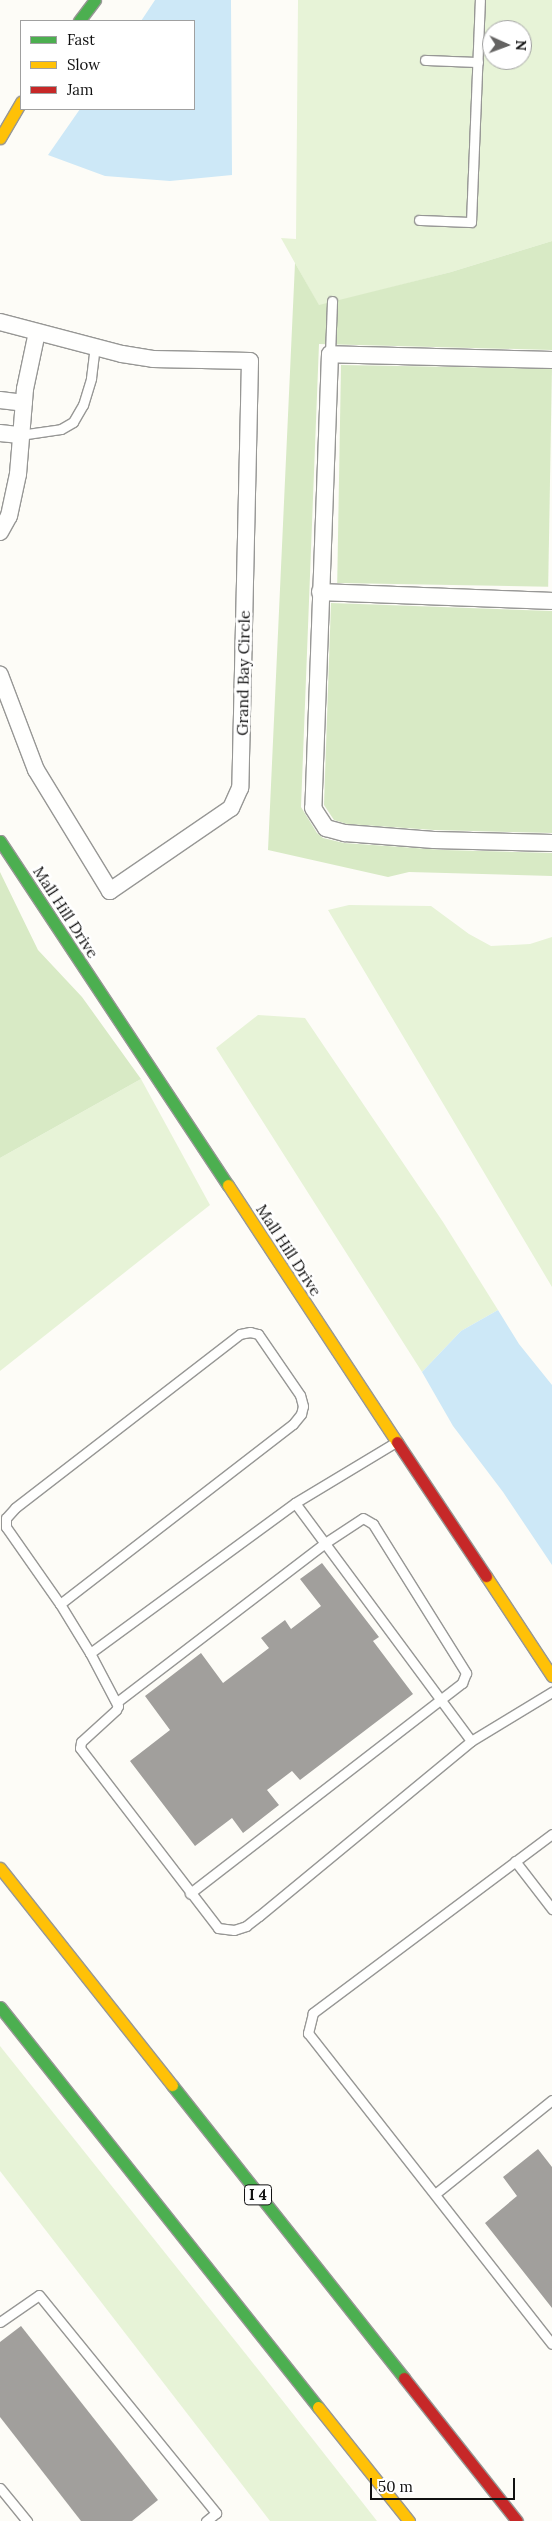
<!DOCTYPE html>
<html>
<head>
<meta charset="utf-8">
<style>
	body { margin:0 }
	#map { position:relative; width:552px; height:2521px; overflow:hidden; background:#fdfcf7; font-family:Lora,serif }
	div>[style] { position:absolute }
	.green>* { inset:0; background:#e7f3d7 }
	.forest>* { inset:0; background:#d8eac5; transform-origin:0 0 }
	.water>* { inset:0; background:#cde8f7 }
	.building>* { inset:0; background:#a19f9c }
	.roads { filter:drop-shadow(1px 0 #979795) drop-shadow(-1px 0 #979795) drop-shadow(0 1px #979795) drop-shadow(0 -1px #979795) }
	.lane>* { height:9px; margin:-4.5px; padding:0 4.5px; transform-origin:4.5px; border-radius:4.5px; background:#fffffe }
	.street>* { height:16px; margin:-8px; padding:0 8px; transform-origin:8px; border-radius:8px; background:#fffffe }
	.fast>* { height:11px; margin:-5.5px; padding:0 5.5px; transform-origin:5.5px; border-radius:5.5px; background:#4caf50 }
	.slow>* { height:11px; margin:-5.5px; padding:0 5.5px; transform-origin:5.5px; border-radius:5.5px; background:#ffc107 }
	.jam>* { height:11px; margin:-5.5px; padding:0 5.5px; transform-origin:5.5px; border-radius:5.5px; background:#c62828 }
	span { translate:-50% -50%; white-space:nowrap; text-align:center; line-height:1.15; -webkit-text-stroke:5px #fff; paint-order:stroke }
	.shield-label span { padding:1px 4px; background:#fff; border:1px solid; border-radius:4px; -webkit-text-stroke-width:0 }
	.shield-label { font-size:15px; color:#111; font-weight:700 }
	.street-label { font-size:16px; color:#111 }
	.legend { position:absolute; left:20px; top:20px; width:175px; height:90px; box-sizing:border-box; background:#fff; border:1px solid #a0a0a0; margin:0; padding:6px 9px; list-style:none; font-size:15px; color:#111 }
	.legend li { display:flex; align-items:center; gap:10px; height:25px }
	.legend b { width:25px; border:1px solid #a0a0a0 }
	.north { position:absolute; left:482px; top:20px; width:50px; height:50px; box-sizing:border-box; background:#fff; border:1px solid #a0a0a0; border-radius:50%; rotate:92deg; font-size:14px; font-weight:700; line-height:20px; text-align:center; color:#111 }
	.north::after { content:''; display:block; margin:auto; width:18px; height:22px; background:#646362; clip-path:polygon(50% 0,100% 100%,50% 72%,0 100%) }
	.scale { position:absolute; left:370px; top:2478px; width:145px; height:22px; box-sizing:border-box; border:2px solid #111; border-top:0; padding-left:6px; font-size:15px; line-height:18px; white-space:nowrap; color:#111; -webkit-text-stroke:4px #fff; paint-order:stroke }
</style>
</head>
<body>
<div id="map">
	<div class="green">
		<div style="clip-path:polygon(evenodd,298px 0,552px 0,552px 241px,451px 272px,319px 306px,281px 238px,296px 239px,298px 0,492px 30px,522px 30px,522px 60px,492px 60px,492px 30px)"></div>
		<div style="clip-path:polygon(349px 905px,431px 906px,469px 934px,491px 946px,530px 944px,552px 937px,552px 1287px,328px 910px)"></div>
		<div style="clip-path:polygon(258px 1015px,305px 1018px,443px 1222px,498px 1310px,461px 1331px,422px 1372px,216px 1048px)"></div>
		<div style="clip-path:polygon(141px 1079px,210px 1205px,0 1371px,0 1158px)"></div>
		<div style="clip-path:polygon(0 2046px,249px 2358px,377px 2521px,270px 2521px,0 2171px)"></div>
	</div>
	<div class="forest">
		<div style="clip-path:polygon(552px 241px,552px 350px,319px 344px,301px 807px,317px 833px,323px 838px,344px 843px,444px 850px,552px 853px,552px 876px,409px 872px,388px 877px,268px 850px,295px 263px,319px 305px,451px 272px)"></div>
		<div style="left:341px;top:365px;width:211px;height:218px;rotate:1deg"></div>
		<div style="clip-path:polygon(331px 603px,552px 611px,552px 833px,434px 830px,347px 824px,334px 820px,324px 805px)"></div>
		<div style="clip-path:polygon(0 872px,38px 950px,82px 997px,141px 1079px,0 1158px)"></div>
	</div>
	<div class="water">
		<div style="clip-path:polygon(155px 0,231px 0,232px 175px,170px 181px,105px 176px,48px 155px,80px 109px,194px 109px,194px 21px,141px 21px)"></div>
		<div style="clip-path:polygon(498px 1310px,519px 1344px,552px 1385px,552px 1565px,503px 1492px,453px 1426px,422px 1372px,461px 1331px)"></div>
	</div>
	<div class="building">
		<div style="clip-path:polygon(322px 1563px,379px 1637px,373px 1641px,413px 1694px,300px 1780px,292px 1771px,267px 1790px,279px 1805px,243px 1833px,232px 1818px,195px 1846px,130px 1761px,170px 1730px,145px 1696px,201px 1653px,223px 1683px,269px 1648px,261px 1638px,285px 1620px,291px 1629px,321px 1606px,300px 1579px)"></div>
		<div style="clip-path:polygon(538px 2149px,552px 2167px,552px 2308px,485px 2223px,517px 2196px,503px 2177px)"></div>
		<div style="clip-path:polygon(21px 2326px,158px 2500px,132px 2521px,81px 2521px,0 2417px,0 2342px)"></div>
	</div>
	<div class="roads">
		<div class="lane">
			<div style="left:425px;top:60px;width:53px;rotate:2.2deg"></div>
			<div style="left:419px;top:220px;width:52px;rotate:2.2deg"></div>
			<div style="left:471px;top:222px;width:222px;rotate:-87.7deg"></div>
			<div style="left:330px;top:354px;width:53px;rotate:-87.8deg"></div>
			<div style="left:20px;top:435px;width:41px;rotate:-8.3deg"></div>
			<div style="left:61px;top:429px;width:14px;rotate:-30deg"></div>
			<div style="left:73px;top:422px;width:20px;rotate:-60deg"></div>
			<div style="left:83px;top:405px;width:28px;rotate:-73deg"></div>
			<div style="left:91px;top:378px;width:31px;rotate:-83deg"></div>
			<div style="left:396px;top:1442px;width:118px;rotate:148.9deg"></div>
			<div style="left:295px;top:1503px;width:296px;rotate:53.5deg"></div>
			<div style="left:295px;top:1503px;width:254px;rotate:143.8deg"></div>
			<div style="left:90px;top:1653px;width:60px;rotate:62.2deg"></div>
			<div style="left:118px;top:1706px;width:4px;rotate:117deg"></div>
			<div style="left:116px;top:1710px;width:47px;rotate:137.6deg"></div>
			<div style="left:81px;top:1742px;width:6px;rotate:99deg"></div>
			<div style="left:80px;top:1748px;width:227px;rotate:52.5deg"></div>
			<div style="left:218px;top:1928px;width:16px;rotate:7deg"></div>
			<div style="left:234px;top:1930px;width:13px;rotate:-18deg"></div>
			<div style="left:246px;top:1926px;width:16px;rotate:-38deg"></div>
			<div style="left:259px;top:1916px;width:275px;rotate:-39.5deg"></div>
			<div style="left:471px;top:1741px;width:95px;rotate:-31.2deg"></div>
			<div style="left:60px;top:1604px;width:294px;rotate:-37.7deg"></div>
			<div style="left:293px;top:1424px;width:13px;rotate:-51deg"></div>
			<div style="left:301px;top:1414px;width:8px;rotate:-76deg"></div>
			<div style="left:303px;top:1406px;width:11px;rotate:-105deg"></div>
			<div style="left:300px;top:1395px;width:74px;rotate:-124.5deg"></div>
			<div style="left:258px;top:1334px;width:8px;rotate:-166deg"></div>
			<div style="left:250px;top:1332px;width:10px;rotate:169deg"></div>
			<div style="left:240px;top:1334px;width:284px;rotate:142.3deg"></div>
			<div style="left:15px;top:1508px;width:13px;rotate:132deg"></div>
			<div style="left:6px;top:1518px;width:9px;rotate:90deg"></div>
			<div style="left:6px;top:1527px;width:94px;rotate:55deg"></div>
			<div style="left:60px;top:1604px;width:57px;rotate:58.5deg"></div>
			<div style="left:117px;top:1702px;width:262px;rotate:-37.4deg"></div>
			<div style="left:325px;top:1543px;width:45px;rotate:-33.3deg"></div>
			<div style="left:363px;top:1518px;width:12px;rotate:31deg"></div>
			<div style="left:373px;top:1524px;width:176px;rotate:58deg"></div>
			<div style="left:466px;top:1673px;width:11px;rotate:112deg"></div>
			<div style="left:462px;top:1683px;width:344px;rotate:142.3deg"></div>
			<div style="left:552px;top:1834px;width:299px;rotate:143.2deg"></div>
			<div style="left:313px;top:2013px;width:21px;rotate:104deg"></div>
			<div style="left:308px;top:2033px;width:395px;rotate:51.9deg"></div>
			<div style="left:515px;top:1861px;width:61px;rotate:52.4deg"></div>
			<div style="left:435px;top:2194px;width:150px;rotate:-38.8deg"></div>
			<div style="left:0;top:2322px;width:47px;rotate:-34.7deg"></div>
			<div style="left:39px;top:2295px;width:281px;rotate:50.9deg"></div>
			<div style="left:216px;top:2513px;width:13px;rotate:141deg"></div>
			<div style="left:0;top:2488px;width:43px;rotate:50.7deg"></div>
		</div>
		<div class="street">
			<div style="left:0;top:322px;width:126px;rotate:14.7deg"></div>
			<div style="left:122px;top:354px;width:31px;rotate:9deg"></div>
			<div style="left:153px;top:359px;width:97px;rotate:1.2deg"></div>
			<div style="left:250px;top:361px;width:427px;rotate:91.3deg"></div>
			<div style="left:240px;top:788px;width:22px;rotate:114deg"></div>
			<div style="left:231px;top:808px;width:147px;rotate:145.6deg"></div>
			<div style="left:110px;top:891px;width:142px;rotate:-121.4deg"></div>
			<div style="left:36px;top:770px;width:102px;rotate:-110.8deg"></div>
			<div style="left:552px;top:360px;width:222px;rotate:-178.5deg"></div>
			<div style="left:330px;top:354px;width:454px;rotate:92.1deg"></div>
			<div style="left:313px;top:808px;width:24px;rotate:57deg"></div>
			<div style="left:326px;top:828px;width:20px;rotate:15deg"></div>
			<div style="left:345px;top:833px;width:89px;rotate:4.5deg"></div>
			<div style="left:434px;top:840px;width:118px;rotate:1.5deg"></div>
			<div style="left:0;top:400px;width:24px;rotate:7deg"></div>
			<div style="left:0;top:433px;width:20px;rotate:6deg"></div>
			<div style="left:0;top:532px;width:18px;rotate:-61deg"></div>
			<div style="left:9px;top:516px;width:43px;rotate:-77.9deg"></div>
			<div style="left:18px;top:474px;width:85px;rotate:-85.3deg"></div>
			<div style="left:25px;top:389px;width:58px;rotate:-78.1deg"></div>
			<div style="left:320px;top:592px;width:232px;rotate:2.2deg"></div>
		</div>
		<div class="fast">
			<div style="left:79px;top:21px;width:26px;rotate:-53deg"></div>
			<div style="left:0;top:841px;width:413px;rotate:56.5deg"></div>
			<div style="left:0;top:2007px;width:511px;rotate:51.52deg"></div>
			<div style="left:172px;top:2085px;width:374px;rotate:51.6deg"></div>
		</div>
		<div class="slow">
			<div style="left:0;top:138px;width:42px;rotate:-59.7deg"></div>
			<div style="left:228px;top:1185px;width:308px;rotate:56.7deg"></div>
			<div style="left:486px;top:1576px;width:120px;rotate:56.6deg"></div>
			<div style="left:0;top:1868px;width:277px;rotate:51.6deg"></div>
			<div style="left:318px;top:2407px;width:146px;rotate:51.4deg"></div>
		</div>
		<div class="jam">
			<div style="left:397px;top:1442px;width:161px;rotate:56.4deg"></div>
			<div style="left:404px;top:2378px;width:182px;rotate:51.7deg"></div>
		</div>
	</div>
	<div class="shield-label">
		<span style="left:258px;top:2195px">I 4</span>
	</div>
	<div class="street-label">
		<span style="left:243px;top:673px;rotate:-89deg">Grand Bay Circle</span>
		<span style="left:66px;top:912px;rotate:57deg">Mall Hill Drive</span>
		<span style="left:289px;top:1250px;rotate:57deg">Mall Hill Drive</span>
	</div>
	<ul class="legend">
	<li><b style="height:6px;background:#4caf50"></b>Fast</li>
	<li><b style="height:6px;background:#ffc107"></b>Slow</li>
	<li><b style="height:6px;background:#c62828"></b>Jam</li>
	</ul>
	<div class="north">N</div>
	<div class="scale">50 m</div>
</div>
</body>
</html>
